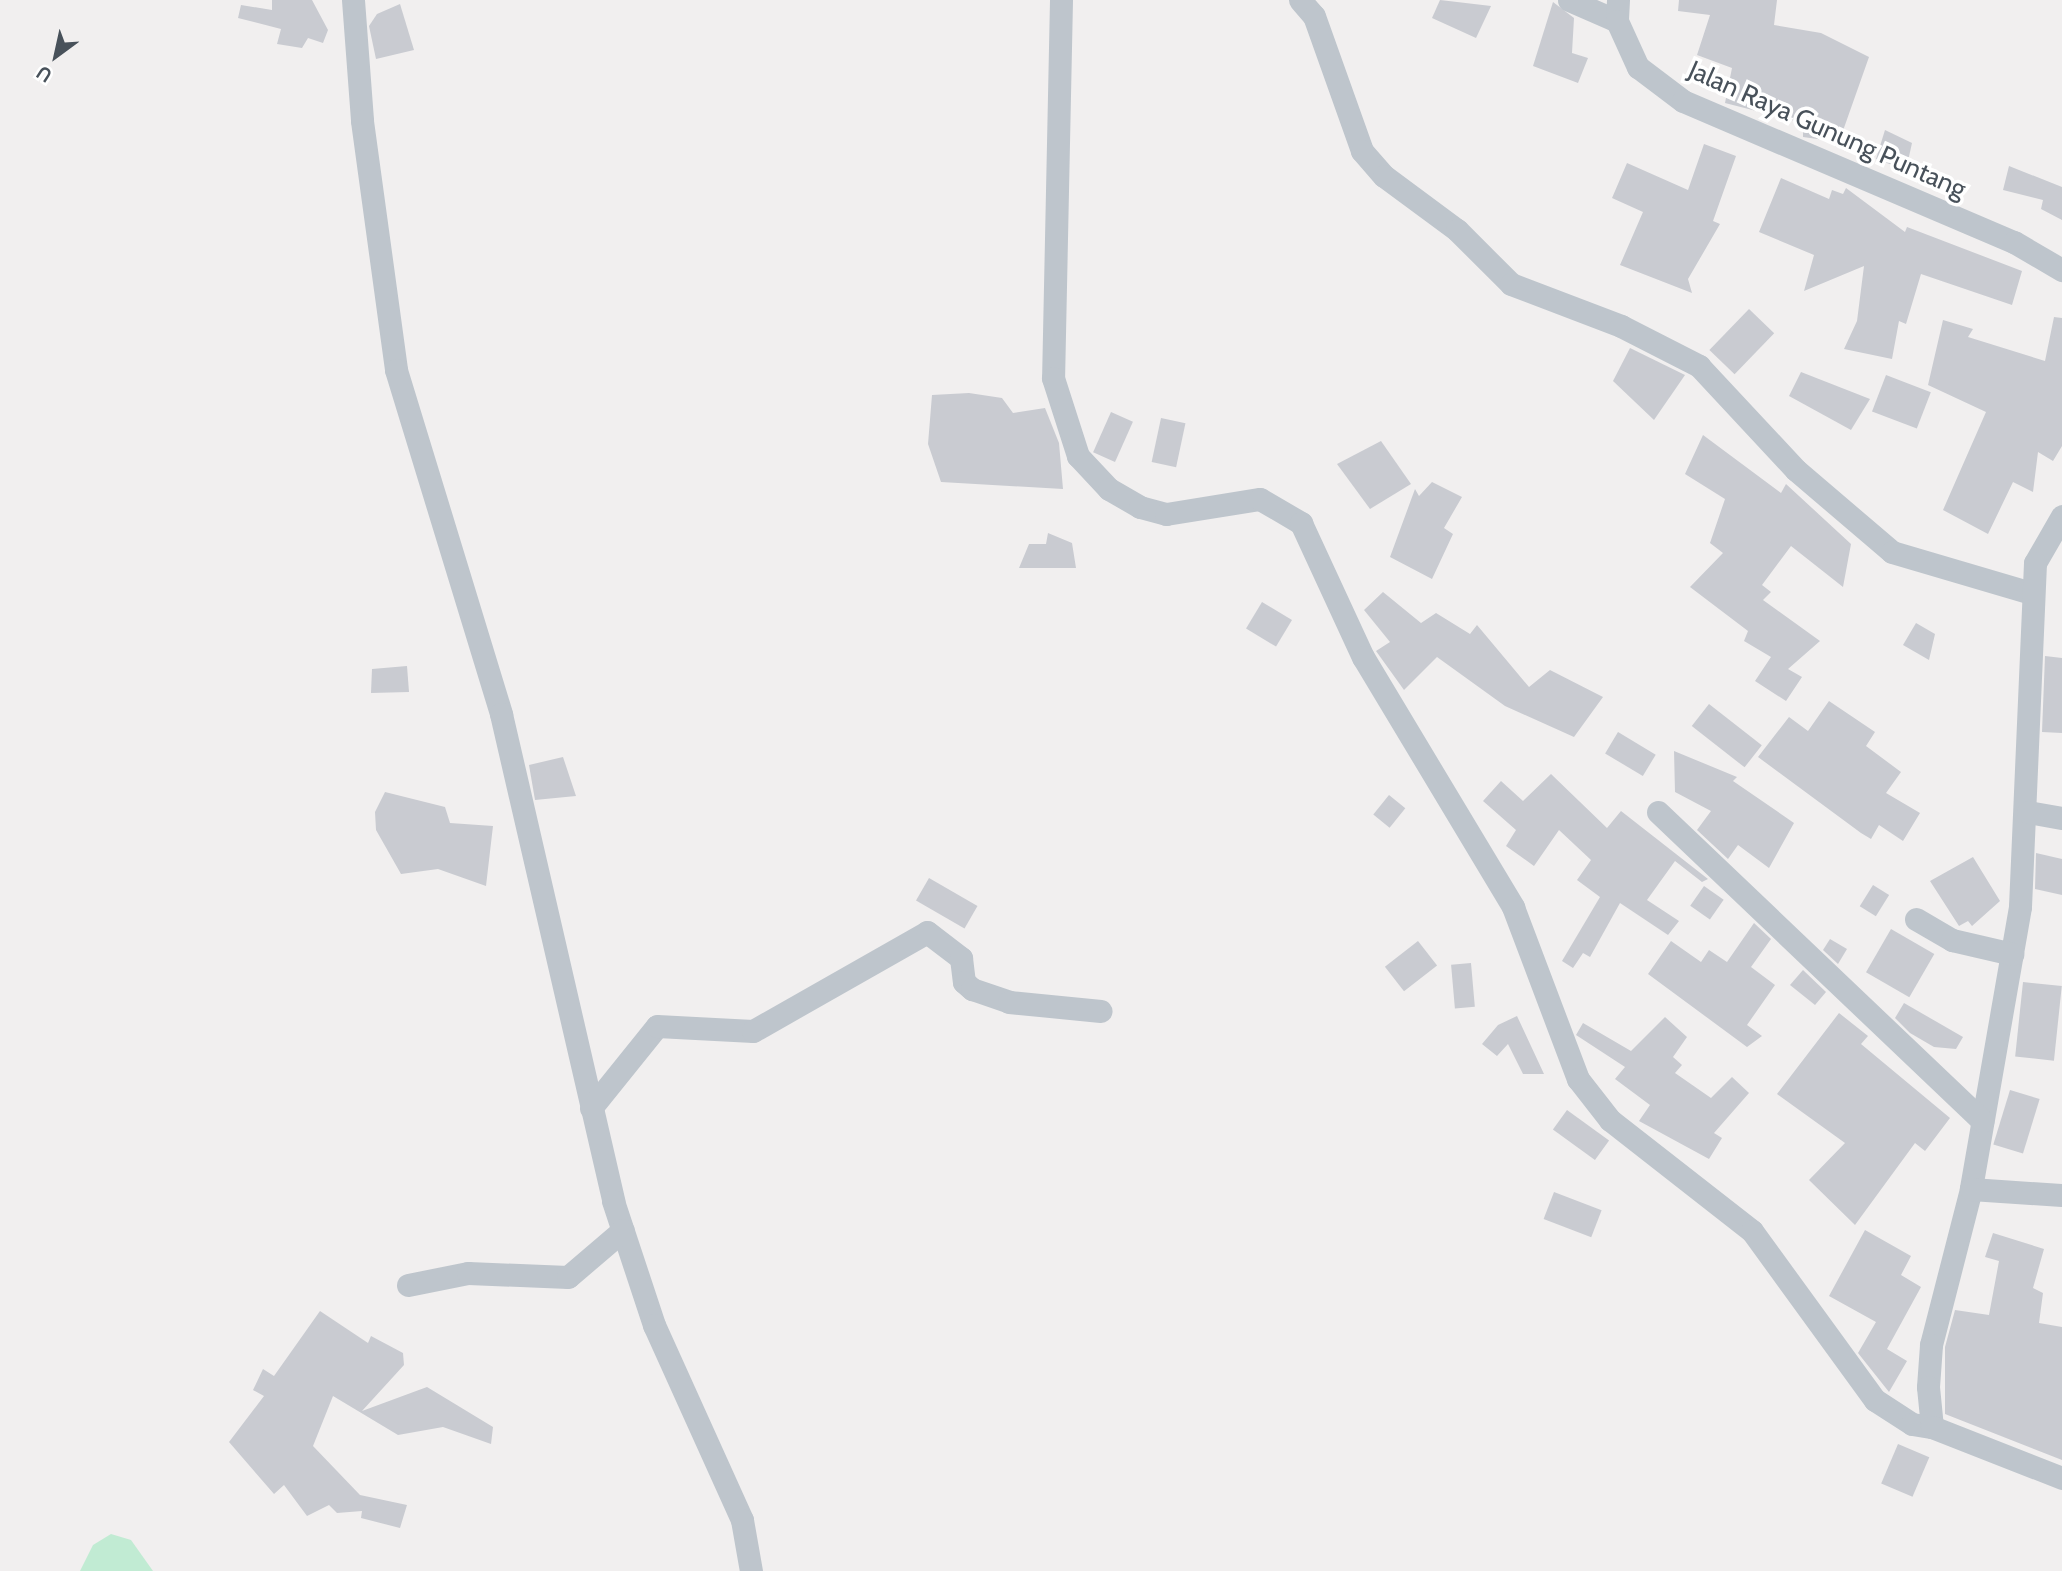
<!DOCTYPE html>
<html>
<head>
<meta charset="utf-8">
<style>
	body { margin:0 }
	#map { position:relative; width:2062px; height:1571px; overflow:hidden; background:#f1efef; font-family:Cabin,sans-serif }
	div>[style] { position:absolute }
	.green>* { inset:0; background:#c1ebd3 }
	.building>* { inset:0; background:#c9cbd1; transform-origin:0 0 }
	.minor>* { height:23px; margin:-11.5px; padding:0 11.5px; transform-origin:11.5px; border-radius:11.5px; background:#bec5cc }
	span { translate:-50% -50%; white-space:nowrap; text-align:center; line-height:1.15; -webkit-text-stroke:7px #fff; paint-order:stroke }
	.street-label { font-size:26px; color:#48515a }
	.north { position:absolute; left:21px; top:21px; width:70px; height:70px; -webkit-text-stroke:5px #fff; paint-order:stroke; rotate:213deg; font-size:19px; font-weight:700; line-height:28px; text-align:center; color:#48515a }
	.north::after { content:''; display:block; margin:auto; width:24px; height:32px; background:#48515a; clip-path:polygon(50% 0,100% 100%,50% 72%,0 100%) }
</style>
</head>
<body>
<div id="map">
	<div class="green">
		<div style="clip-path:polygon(111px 1534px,131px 1540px,153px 1571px,80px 1571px,93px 1545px)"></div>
	</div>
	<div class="building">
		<div style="clip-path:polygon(272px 0,312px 0,328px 30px,323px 43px,308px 38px,302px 48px,277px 44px,281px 29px,238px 18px,241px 5px,272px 10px)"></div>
		<div style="clip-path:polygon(1440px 0,1491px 6px,1476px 38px,1432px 18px)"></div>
		<div style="clip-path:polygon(1679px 0,1777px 0,1774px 25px,1821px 33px,1869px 57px,1839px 142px,1803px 137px,1803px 123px,1725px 103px,1732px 68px,1697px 55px,1710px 15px,1678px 11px)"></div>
		<div style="clip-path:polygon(1553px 2px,1574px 18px,1572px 53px,1588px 58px,1578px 83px,1533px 66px)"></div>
		<div style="clip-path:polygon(400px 4px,414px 50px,376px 59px,369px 26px,377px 14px)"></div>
		<div style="clip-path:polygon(1885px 130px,1912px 143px,1906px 170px,1876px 159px)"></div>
		<div style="clip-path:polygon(1704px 144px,1736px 156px,1713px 221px,1720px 224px,1688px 279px,1692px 293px,1620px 265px,1643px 212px,1612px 198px,1627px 163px,1688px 190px)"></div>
		<div style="clip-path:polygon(2009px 166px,2062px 187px,2062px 220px,2041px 209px,2043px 200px,2003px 190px)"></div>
		<div style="clip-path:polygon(1781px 178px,1829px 199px,1832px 190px,1843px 194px,1846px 188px,1905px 232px,1907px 227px,2022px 271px,2012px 305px,1921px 274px,1906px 324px,1899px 321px,1892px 359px,1844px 349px,1857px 321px,1864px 266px,1804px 291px,1814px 255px,1759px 232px)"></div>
		<div style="left:1749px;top:309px;width:35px;height:57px;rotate:44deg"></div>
		<div style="clip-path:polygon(2054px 317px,2062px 318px,2062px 446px,2053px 461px,2038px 452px,2033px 492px,2013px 482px,1988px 534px,1943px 510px,1986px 412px,1928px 385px,1943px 320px,1973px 329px,1968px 337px,2045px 361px)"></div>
		<div style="clip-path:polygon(1630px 348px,1685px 375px,1654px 420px,1613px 381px)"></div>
		<div style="clip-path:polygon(1801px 372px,1870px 399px,1851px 430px,1789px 396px)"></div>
		<div style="left:1886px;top:375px;width:48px;height:39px;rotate:21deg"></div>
		<div style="clip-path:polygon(969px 393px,1002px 398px,1013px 413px,1045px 408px,1059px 443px,1063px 489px,941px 482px,928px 444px,932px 395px)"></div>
		<div style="left:1111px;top:412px;width:24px;height:44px;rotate:24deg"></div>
		<div style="left:1161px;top:418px;width:25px;height:45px;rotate:12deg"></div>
		<div style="clip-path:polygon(1703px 435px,1781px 493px,1786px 484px,1851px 544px,1843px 587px,1791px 546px,1762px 585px,1771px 592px,1763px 600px,1820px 641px,1788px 669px,1802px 677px,1786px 701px,1755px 681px,1771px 657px,1744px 641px,1748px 631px,1690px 587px,1723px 553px,1710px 543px,1725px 499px,1685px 474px)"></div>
		<div style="clip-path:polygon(1381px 441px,1411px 484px,1370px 509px,1337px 464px)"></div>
		<div style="clip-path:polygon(1432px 482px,1462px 497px,1444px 528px,1453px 534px,1432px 579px,1390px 557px,1415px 489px,1419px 496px)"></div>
		<div style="clip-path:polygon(1048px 533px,1072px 543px,1076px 568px,1019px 568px,1029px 544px,1046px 544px)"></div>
		<div style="clip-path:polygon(1383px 592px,1421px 623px,1436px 613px,1470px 634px,1477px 625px,1529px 687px,1550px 670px,1603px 697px,1574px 737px,1505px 706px,1437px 657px,1404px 690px,1376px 651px,1390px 642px,1364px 610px)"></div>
		<div style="left:1262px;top:602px;width:35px;height:31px;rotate:31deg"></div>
		<div style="clip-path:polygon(1916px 623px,1935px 634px,1929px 660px,1903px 645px)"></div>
		<div style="clip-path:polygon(2045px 656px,2062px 658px,2062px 733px,2042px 732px)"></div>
		<div style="clip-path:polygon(407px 666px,409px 692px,371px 693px,372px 669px)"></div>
		<div style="clip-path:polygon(1829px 701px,1875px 732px,1866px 746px,1901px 772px,1886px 793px,1920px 813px,1903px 841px,1879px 825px,1871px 839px,1861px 833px,1758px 757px,1789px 717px,1808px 731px)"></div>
		<div style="left:1709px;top:704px;width:67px;height:28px;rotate:38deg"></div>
		<div style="left:1618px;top:732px;width:44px;height:25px;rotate:31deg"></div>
		<div style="clip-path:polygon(1674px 751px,1737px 777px,1733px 781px,1794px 823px,1769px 868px,1738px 845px,1728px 859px,1697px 830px,1711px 811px,1675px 792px)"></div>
		<div style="clip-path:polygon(563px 757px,576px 796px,535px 800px,529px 765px)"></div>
		<div style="clip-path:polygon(1551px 774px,1607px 828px,1621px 811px,1708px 879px,1702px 882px,1675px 861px,1647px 900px,1679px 921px,1668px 935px,1620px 903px,1590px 957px,1583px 953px,1573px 968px,1562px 961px,1600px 897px,1577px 880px,1591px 860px,1559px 830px,1534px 866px,1506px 846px,1516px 830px,1483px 801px,1501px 781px,1523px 801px)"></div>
		<div style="clip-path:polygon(385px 792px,445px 807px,450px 823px,493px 826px,486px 886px,438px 869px,401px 874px,376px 830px,375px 812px)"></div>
		<div style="left:1389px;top:795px;width:21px;height:25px;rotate:39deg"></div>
		<div style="clip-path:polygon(2036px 853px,2062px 859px,2062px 895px,2035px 889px)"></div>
		<div style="clip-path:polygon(1973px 857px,2000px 901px,1972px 926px,1968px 921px,1959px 926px,1930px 881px)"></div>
		<div style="left:929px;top:878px;width:56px;height:26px;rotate:30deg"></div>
		<div style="left:1873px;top:885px;width:19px;height:25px;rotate:32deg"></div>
		<div style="left:1704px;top:886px;width:24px;height:24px;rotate:35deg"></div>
		<div style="clip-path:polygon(1754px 923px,1771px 939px,1751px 967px,1775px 985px,1747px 1025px,1762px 1036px,1747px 1047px,1648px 974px,1671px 941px,1701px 962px,1709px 950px,1727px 962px)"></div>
		<div style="left:1891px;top:929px;width:50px;height:50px;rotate:30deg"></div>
		<div style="clip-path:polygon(1830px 939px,1847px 949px,1838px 964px,1823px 950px)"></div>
		<div style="left:1418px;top:941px;width:31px;height:42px;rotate:52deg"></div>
		<div style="left:1471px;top:963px;width:44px;height:20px;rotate:85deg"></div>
		<div style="clip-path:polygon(1803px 970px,1826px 992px,1815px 1005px,1790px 985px)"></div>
		<div style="left:2023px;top:982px;width:39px;height:75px;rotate:6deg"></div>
		<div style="clip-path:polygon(1904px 1003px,1963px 1037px,1956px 1049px,1934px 1047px,1910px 1033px,1895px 1018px)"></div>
		<div style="clip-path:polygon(1839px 1013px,1868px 1036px,1861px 1044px,1950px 1118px,1925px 1151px,1915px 1143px,1855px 1225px,1809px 1180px,1845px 1143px,1777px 1094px)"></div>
		<div style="clip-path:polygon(1517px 1016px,1544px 1074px,1523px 1074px,1508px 1044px,1497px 1056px,1482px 1044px,1498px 1025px)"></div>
		<div style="clip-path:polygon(1665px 1017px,1687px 1037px,1673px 1057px,1682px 1065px,1675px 1073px,1711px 1098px,1732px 1077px,1749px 1093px,1714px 1133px,1722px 1138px,1709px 1159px,1639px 1121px,1650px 1105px,1615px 1079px,1625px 1067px,1576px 1035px,1583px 1023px,1631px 1051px)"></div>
		<div style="left:2010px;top:1090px;width:31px;height:57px;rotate:17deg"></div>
		<div style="left:1567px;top:1110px;width:52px;height:24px;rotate:36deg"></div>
		<div style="left:1554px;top:1192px;width:51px;height:29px;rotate:21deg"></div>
		<div style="clip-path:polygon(1865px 1230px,1911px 1256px,1901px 1275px,1921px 1287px,1887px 1349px,1907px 1361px,1889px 1392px,1858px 1353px,1876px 1322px,1829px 1296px)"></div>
		<div style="clip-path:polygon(1993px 1233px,2044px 1249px,2033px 1288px,2043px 1293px,2039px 1323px,2062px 1327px,2062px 1460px,1945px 1414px,1945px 1347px,1955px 1310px,1989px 1315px,1999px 1261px,1985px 1257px)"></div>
		<div style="clip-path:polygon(320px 1311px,368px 1343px,371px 1336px,403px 1353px,404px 1365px,362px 1411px,427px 1387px,493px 1427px,491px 1444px,443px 1427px,398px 1435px,333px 1396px,313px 1446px,360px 1495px,407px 1505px,400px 1528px,361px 1518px,362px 1511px,337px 1513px,329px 1505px,307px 1516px,284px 1485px,274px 1494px,229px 1442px,264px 1396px,253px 1390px,263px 1369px,274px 1376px)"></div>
		<div style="left:1898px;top:1444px;width:34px;height:43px;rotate:23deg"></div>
	</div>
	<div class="minor">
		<div style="left:353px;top:0;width:121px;rotate:85.7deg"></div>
		<div style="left:362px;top:121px;width:251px;rotate:82.2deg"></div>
		<div style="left:396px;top:370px;width:360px;rotate:73deg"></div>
		<div style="left:501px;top:714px;width:500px;rotate:77deg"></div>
		<div style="left:613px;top:1201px;width:131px;rotate:71.7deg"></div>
		<div style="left:654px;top:1325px;width:214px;rotate:65.7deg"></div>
		<div style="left:742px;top:1520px;width:52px;rotate:80deg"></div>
		<div style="left:1061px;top:0;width:378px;rotate:91.2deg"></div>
		<div style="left:1053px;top:378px;width:82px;rotate:72.2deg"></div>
		<div style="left:1078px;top:456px;width:45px;rotate:46.8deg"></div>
		<div style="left:1109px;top:489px;width:36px;rotate:30deg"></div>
		<div style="left:1140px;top:507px;width:27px;rotate:15deg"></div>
		<div style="left:1166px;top:514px;width:95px;rotate:-9.1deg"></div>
		<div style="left:1260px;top:499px;width:48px;rotate:30.3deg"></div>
		<div style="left:1301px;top:523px;width:148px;rotate:65.2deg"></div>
		<div style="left:1363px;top:657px;width:292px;rotate:59deg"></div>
		<div style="left:1513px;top:907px;width:184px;rotate:69.3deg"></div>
		<div style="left:1578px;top:1079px;width:52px;rotate:52deg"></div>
		<div style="left:1610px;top:1120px;width:180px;rotate:38deg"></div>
		<div style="left:1752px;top:1231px;width:209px;rotate:54deg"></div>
		<div style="left:1875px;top:1400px;width:44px;rotate:33deg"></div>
		<div style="left:1912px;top:1424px;width:20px;rotate:9deg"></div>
		<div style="left:1300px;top:0;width:21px;rotate:49deg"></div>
		<div style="left:1314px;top:16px;width:143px;rotate:70.4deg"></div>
		<div style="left:1362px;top:151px;width:33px;rotate:49deg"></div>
		<div style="left:1384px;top:176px;width:91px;rotate:36.5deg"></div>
		<div style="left:1457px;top:230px;width:76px;rotate:45deg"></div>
		<div style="left:1511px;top:284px;width:118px;rotate:20.9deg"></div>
		<div style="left:1621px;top:326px;width:88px;rotate:27.1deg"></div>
		<div style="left:1699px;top:366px;width:142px;rotate:47deg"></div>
		<div style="left:1796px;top:470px;width:126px;rotate:40.5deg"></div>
		<div style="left:1892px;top:552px;width:145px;rotate:16.4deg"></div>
		<div style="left:1569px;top:0;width:52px;rotate:23.6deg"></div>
		<div style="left:1618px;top:0;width:21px;rotate:93deg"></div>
		<div style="left:1617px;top:21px;width:51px;rotate:65.5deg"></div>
		<div style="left:1638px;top:67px;width:56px;rotate:37.1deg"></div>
		<div style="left:1683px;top:101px;width:360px;rotate:23.1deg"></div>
		<div style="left:2014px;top:242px;width:56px;rotate:30.3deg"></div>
		<div style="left:2062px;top:516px;width:54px;rotate:119.9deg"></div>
		<div style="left:2035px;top:563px;width:344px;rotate:92.5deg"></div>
		<div style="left:2020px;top:907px;width:286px;rotate:99.9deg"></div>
		<div style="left:1971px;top:1189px;width:161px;rotate:104.4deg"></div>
		<div style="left:1931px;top:1345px;width:42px;rotate:94.1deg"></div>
		<div style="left:1928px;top:1387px;width:40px;rotate:84.3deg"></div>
		<div style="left:1932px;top:1427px;width:140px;rotate:21.4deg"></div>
		<div style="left:1658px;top:812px;width:448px;rotate:43.6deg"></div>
		<div style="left:2028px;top:812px;width:35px;rotate:10deg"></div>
		<div style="left:1916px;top:919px;width:42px;rotate:30.3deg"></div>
		<div style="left:1952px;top:940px;width:62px;rotate:13.1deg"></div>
		<div style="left:591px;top:1108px;width:105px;rotate:-51.2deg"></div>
		<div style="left:657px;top:1026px;width:96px;rotate:3deg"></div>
		<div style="left:753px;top:1031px;width:200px;rotate:-29.6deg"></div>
		<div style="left:927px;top:932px;width:43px;rotate:37.4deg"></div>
		<div style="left:961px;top:958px;width:24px;rotate:83deg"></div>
		<div style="left:964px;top:982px;width:11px;rotate:41deg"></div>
		<div style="left:972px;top:989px;width:39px;rotate:19deg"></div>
		<div style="left:1009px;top:1002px;width:92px;rotate:5.6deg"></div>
		<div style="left:1971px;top:1189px;width:91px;rotate:3.8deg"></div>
		<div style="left:408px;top:1285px;width:61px;rotate:-11.3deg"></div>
		<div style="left:468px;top:1273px;width:100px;rotate:2.3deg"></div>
		<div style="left:568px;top:1277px;width:72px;rotate:-40.5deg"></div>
	</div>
	<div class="street-label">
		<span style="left:1827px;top:130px;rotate:24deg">Jalan Raya Gunung Puntang</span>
	</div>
	<div class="north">U</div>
</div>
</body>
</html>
